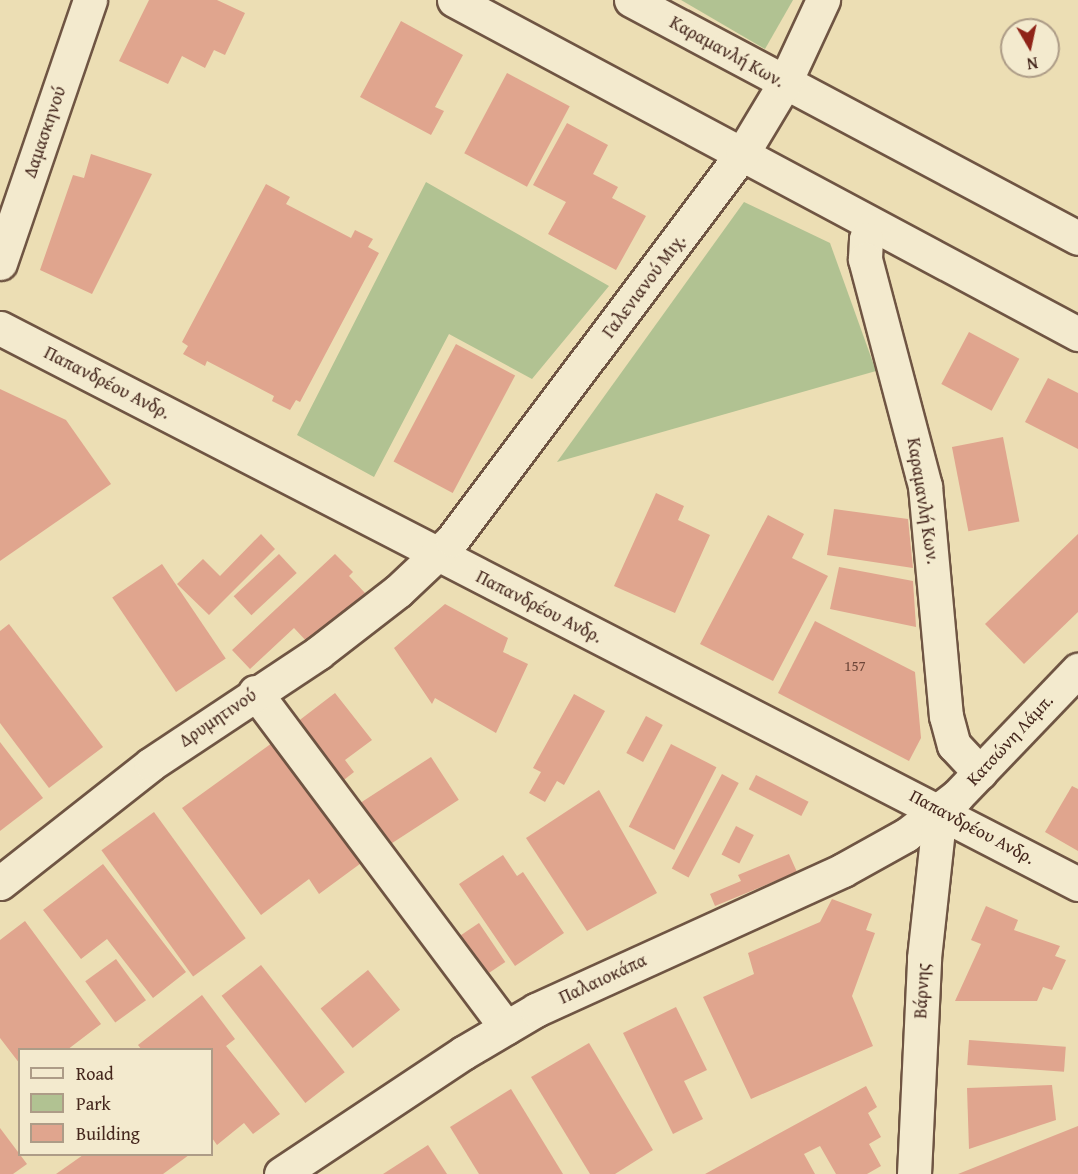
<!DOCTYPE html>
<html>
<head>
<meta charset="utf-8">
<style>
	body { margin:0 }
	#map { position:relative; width:1078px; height:1174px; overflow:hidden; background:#ecdeb4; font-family:"Gentium Book Plus",serif }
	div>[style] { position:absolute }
	.green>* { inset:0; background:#b1c292 }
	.building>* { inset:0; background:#e0a58e; transform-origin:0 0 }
	.roads { filter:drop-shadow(2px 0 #6f5543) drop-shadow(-2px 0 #6f5543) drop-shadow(0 2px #6f5543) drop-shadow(0 -2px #6f5543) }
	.minor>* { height:33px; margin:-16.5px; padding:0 16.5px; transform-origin:16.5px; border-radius:16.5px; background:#f3eace }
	span { translate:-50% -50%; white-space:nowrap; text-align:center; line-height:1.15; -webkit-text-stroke:5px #f3eace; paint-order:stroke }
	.number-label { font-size:15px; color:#6c4639 }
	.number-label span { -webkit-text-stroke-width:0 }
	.street-label { font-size:18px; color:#45271d }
	.legend { position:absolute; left:18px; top:1048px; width:195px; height:108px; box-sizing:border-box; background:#f3eace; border:2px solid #ad9c87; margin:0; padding:8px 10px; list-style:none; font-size:18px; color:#45271d }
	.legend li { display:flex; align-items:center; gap:12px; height:30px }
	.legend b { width:30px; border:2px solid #ad9c87 }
	.north { position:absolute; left:1000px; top:18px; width:60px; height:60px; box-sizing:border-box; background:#f3eace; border:2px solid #ad9c87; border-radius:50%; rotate:171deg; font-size:16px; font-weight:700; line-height:24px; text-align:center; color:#45271d }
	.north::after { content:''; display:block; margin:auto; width:21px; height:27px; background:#8f2418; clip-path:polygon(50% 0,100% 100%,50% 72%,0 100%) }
</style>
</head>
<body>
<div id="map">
	<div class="green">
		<div style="clip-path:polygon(681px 0,793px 0,765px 49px)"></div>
		<div style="clip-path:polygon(426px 182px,609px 286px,532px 379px,449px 334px,374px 477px,297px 435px)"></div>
		<div style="clip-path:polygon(744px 202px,830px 243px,876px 371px,557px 462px)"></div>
	</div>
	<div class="building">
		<div style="clip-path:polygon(149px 0,217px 0,245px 13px,225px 55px,214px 50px,205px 68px,182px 56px,168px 84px,119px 61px)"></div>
		<div style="clip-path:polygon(401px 21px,463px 55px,435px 107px,444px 111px,431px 135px,360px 97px)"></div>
		<div style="left:507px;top:73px;width:71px;height:91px;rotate:28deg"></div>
		<div style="clip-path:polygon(567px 123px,608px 145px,593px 174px,618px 187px,612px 198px,646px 216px,616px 270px,548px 234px,566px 202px,533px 185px)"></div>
		<div style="clip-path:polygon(91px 154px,152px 174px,92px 294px,40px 270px,73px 175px,84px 178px)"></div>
		<div style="clip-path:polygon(266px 184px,290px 197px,286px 204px,351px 238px,355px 230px,373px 239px,368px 247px,379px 253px,300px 402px,296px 400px,290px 410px,272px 401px,274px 396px,207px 361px,205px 366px,183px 354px,188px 346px,182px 342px)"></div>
		<div style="left:969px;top:332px;width:57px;height:59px;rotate:28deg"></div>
		<div style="left:456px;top:344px;width:67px;height:133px;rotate:28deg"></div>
		<div style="clip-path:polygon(1048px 378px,1078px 393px,1078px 449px,1025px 422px)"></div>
		<div style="clip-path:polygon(0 389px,66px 420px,111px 484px,0 561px)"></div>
		<div style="left:1003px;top:437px;width:86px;height:52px;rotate:79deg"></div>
		<div style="clip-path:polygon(656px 493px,684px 506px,678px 520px,710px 535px,675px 613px,614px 586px)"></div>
		<div style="clip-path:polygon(834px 509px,908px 519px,913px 568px,827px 555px)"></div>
		<div style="clip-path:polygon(768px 515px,804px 534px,792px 558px,828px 576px,773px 681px,700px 644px)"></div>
		<div style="clip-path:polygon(261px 534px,275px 549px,209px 615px,177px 584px,203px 559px,220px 576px)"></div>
		<div style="clip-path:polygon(1078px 534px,1078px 612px,1024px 664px,985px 624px)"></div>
		<div style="left:279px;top:554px;width:26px;height:62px;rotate:47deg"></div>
		<div style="clip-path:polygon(335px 554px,353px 572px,349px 576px,365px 593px,310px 645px,294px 628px,250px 669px,232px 650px)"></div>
		<div style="left:162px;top:564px;width:114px;height:60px;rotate:56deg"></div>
		<div style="clip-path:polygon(839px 567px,913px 581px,916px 627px,830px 609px)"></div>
		<div style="clip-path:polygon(445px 604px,508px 638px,503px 652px,528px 664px,496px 733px,435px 698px,432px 704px,394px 648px)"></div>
		<div style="clip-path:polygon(815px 621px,915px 672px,921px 738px,909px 761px,778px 693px)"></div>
		<div style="clip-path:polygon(9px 624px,103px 747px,49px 788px,0 723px,0 631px)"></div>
		<div style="clip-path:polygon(335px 693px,372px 740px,345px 760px,354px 772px,335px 787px,288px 729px)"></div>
		<div style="clip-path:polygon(574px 694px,605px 711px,564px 785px,557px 781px,545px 802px,529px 793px,541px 772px,533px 768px)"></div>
		<div style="left:646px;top:716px;width:19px;height:42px;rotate:28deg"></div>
		<div style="clip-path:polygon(279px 738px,368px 858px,319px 894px,309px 879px,261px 915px,182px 808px)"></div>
		<div style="clip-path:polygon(0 742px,43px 798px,0 831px)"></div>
		<div style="left:671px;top:744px;width:51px;height:93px;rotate:27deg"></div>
		<div style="left:431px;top:757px;width:51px;height:83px;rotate:57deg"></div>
		<div style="left:722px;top:774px;width:19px;height:107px;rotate:28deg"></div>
		<div style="left:756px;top:775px;width:59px;height:16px;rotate:27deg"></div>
		<div style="clip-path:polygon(1072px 786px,1078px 789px,1078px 851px,1045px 832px)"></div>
		<div style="clip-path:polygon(599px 790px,657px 893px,587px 931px,526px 838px)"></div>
		<div style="left:154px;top:812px;width:156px;height:65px;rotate:54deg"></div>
		<div style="left:736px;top:826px;width:20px;height:32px;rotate:27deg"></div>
		<div style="clip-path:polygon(789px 854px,797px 872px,715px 906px,710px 894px,741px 881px,738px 875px)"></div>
		<div style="clip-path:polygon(503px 855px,517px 876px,523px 872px,564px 933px,515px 966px,459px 884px)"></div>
		<div style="clip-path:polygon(103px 864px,186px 972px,153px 998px,107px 939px,81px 959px,43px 910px)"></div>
		<div style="clip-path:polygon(832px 899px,872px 914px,866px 930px,875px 933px,852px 996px,873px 1046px,751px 1099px,703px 997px,754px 974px,748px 953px,820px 922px)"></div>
		<div style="clip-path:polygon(986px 906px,1018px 920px,1014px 930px,1060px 946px,1055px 956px,1066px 960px,1052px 990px,1043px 987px,1037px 1001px,955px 1001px,981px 944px,971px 940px)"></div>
		<div style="clip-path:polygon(25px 921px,101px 1024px,67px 1050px,20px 1050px,20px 1064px,0 1038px,0 940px)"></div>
		<div style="left:479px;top:923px;width:47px;height:22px;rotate:56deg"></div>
		<div style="left:116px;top:959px;width:51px;height:38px;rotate:54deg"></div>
		<div style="left:261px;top:965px;width:136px;height:50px;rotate:52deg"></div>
		<div style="left:368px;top:970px;width:51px;height:61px;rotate:51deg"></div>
		<div style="clip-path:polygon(202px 995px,235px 1039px,226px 1046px,280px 1114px,253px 1134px,244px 1123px,217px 1145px,212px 1138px,212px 1050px,142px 1050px,138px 1045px)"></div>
		<div style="clip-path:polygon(676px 1007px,707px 1070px,684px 1081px,703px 1119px,673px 1134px,623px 1033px)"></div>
		<div style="left:969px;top:1040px;width:97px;height:25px;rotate:4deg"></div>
		<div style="clip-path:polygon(589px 1043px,653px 1150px,615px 1174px,590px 1174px,531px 1077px)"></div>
		<div style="clip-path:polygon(1052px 1085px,1056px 1120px,969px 1149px,967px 1088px)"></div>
		<div style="clip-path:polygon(866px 1086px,877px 1107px,868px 1113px,881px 1137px,869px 1144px,881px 1166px,867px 1174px,836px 1174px,820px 1146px,804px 1154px,815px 1174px,705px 1174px)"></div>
		<div style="clip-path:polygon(511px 1089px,563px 1174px,479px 1174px,450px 1127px)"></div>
		<div style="clip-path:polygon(1078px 1126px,1078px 1174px,958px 1174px)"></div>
		<div style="clip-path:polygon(0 1128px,27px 1164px,13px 1174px,0 1174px)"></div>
		<div style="clip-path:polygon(428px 1145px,447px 1174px,383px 1174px)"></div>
		<div style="clip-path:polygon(83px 1155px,189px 1155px,163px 1174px,56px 1174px)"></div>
	</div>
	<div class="roads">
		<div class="minor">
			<div style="left:454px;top:0;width:708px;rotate:28.16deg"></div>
			<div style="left:631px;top:0;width:506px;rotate:28.03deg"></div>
			<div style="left:874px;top:226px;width:15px;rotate:122deg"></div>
			<div style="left:866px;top:239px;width:20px;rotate:93deg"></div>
			<div style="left:865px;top:259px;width:235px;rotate:75.2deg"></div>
			<div style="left:925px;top:486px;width:231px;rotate:84.8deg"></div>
			<div style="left:946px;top:716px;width:30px;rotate:75deg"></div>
			<div style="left:954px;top:745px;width:38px;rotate:47deg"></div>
			<div style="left:0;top:263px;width:278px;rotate:-71.1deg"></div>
			<div style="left:0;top:328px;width:1213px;rotate:27.28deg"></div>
			<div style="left:255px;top:692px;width:419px;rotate:53.2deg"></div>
			<div style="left:0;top:883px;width:192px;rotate:-38.2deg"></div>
			<div style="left:151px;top:764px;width:201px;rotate:-33.6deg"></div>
			<div style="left:318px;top:653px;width:101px;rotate:-37.8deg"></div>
			<div style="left:398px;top:591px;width:74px;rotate:-43.4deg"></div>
			<div style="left:452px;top:540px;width:483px;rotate:-53.1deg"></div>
			<div style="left:742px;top:154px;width:82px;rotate:-59deg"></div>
			<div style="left:784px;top:84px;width:93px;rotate:-65.1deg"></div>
			<div style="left:281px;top:1174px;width:219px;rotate:-33.6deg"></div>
			<div style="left:463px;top:1053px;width:85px;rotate:-30.5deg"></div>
			<div style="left:536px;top:1010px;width:337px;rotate:-24.5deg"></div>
			<div style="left:843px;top:870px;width:72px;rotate:-29.1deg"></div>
			<div style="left:906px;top:835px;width:64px;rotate:-37.4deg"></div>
			<div style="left:957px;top:796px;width:175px;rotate:-46.2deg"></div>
			<div style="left:914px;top:1174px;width:216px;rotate:-87.3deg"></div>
			<div style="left:924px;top:958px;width:149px;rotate:-83.8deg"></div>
		</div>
	</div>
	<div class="number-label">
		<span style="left:855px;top:666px">157</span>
	</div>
	<div class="street-label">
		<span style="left:727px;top:52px;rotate:29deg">Καραμανλή Κων.</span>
		<span style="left:45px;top:132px;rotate:-71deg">Δαμασκηνού</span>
		<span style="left:644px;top:286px;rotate:-53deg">Γαλενιανού Μιχ.</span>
		<span style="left:107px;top:383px;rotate:27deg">Παπανδρέου Ανδρ.</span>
		<span style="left:923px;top:501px;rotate:81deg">Καραμανλή Κων.</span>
		<span style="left:539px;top:607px;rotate:27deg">Παπανδρέου Ανδρ.</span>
		<span style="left:218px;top:718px;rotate:-34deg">Δρυμητινού</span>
		<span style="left:1010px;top:740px;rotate:-47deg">Κατσώνη Λάμπ.</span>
		<span style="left:972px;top:827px;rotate:28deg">Παπανδρέου Ανδρ.</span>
		<span style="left:603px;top:979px;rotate:-25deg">Παλαιοκάπα</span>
		<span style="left:922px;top:991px;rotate:-87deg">Βάρνης</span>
	</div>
	<ul class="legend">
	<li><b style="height:8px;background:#f3eace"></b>Road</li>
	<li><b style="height:16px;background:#b1c292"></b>Park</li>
	<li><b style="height:16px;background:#e0a58e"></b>Building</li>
	</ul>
	<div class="north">N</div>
</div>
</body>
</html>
